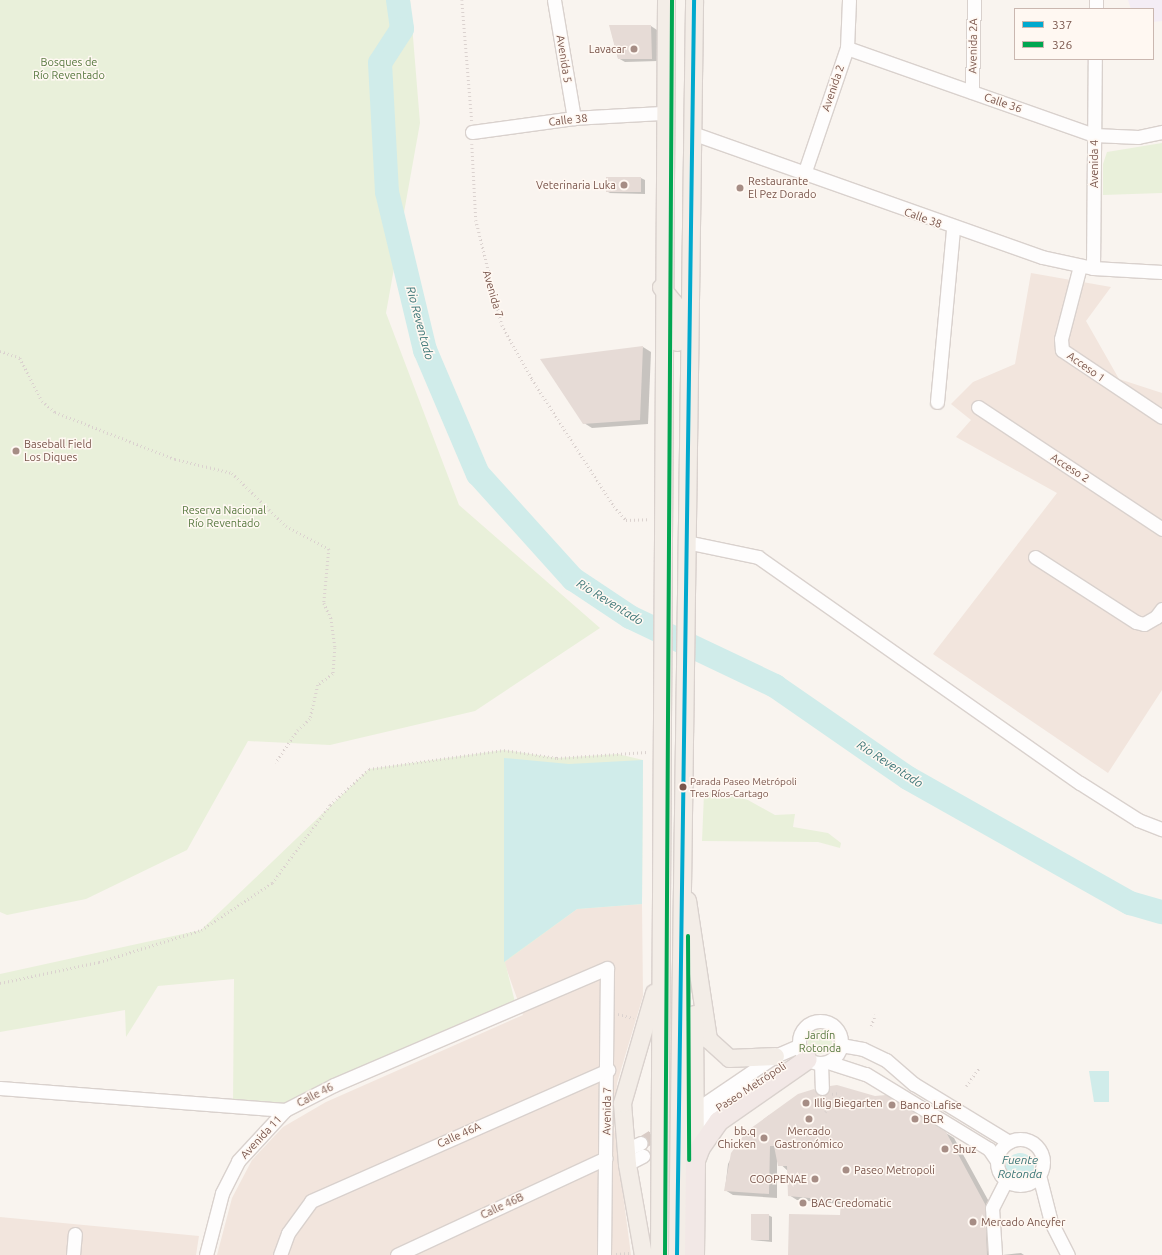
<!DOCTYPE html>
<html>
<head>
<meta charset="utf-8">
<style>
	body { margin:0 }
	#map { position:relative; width:1162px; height:1255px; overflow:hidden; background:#f9f4ef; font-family:Ubuntu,sans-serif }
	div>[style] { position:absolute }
	.residential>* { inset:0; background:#f2e5dd }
	.education>* { inset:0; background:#f4edf5 }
	.green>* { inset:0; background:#e9f0da }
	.round { border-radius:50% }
	.water>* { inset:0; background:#d0ecea }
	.shadow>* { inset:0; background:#0003 }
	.river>* { height:24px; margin:-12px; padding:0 12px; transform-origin:12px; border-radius:12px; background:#d0ecea }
	.building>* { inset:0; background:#e6dbd6; transform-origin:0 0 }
	.minor-tunnel>* { height:13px; margin-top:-6.5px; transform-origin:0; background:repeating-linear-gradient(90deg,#d9ccc6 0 13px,transparent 0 19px) }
	.path>* { height:2.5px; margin-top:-1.25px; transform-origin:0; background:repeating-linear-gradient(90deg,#dbd2cf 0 1px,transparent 0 4px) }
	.roads { filter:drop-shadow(1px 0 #d9d1cd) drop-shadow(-1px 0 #d9d1cd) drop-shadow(0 1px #d9d1cd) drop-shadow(0 -1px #d9d1cd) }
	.minor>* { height:13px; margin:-6.5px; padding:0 6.5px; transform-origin:6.5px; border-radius:6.5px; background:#fefdfd }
	.minor>.ring { margin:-6.5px; padding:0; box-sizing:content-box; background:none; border:13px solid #fefdfd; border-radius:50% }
	.major>* { height:17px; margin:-8.5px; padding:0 8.5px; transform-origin:8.5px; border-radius:8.5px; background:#f3ede7 }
	.highway>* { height:19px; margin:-9.5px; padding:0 9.5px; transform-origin:9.5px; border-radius:9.5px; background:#f2e8e6 }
	.bus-1>* { height:4px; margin:-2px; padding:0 2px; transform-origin:2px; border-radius:2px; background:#00a9ce }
	.bus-2>* { height:4px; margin:-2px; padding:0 2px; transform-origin:2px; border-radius:2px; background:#00a651 }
	.dots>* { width:11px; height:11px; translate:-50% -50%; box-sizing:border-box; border:2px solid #fff8f2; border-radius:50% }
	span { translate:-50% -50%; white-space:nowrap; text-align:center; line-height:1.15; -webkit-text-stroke:3px #fff8f2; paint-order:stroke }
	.bus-label { font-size:10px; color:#7a564c }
	.left { translate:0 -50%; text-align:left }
	.street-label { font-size:11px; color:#7a564c }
	.poi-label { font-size:11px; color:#7a564c }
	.right { translate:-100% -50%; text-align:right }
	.park-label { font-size:11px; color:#597a41 }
	.water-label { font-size:12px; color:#3c7677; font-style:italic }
	.legend { position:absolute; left:1014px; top:8px; width:140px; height:52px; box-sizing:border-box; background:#fff8f2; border:1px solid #cab7b0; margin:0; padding:5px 7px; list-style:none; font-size:12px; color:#7a564c }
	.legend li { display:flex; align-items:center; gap:8px; height:20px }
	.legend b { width:20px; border:1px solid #cab7b0 }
</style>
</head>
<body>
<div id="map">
	<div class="residential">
		<div style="clip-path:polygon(1031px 273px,1111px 287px,1086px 321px,1119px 379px,1162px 393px,1162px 690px,1108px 773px,933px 654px,1057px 493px,956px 437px,971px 420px,951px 404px,973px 382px,1015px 364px)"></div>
		<div style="clip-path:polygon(642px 904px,643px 996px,617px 1083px,614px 1126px,631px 1255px,217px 1255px,232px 1198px,252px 1160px,283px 1127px,326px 1102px,523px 1015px,504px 962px,577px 909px)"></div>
		<div style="clip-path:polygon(0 1217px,199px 1236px,196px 1255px,0 1255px)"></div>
	</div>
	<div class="education">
		<div style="clip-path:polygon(1128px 0,1162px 0,1162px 21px,1153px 22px,1153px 9px,1131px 9px)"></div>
	</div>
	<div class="green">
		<div style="clip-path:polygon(0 0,410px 0,420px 123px,386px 313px,459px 505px,600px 628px,475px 711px,330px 745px,248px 741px,187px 850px,86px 899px,7px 915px,0 912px)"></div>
		<div style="clip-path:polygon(1162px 143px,1162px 193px,1103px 195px,1103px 164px,1107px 152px)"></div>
		<div style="clip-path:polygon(504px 750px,557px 758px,618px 754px,643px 760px,642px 904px,577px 909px,505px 962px,516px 1006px,285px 1110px,233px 1105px,234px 979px,158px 986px,126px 1037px,125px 1010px,0 1032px,0 974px,201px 930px,369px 769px)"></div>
		<div style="clip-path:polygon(715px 791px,748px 800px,775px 815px,795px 814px,793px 827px,828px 833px,841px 843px,840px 848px,818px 842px,702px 841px,704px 793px)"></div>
		<div class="round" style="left:808px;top:1030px;width:24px;height:24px"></div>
	</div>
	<div class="water">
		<div style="clip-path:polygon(504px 758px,569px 764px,643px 760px,642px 904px,577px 909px,504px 962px)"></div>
		<div style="clip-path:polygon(1089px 1071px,1109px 1071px,1109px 1102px,1094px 1102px)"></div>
		<div class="round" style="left:1006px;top:1153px;width:28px;height:28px"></div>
	</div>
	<div class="shadow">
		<div style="clip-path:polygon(610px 26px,651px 26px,657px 30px,658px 61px,625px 62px,618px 58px)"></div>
		<div style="clip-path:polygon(641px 178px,645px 180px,645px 194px,608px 193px)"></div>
		<div style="clip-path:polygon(643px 347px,651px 352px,648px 424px,592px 428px,584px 423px)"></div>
		<div style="clip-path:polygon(814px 1090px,824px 1096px,894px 1101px,954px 1138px,993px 1209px,996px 1255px,789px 1255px,841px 1216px,841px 1204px,797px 1200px,789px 1195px,788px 1171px,777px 1161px,777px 1198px,733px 1195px,725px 1190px,728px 1164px,741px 1139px,768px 1116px)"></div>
		<div style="clip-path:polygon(768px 1215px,772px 1217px,772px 1242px,751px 1240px)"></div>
		<div style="clip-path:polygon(1021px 1253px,1024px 1255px,1003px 1255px)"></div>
	</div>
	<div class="river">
		<div style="left:398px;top:0;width:29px;rotate:82deg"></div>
		<div style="left:402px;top:29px;width:40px;rotate:122.9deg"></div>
		<div style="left:380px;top:63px;width:129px;rotate:86.9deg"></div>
		<div style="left:387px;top:192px;width:163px;rotate:76.5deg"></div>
		<div style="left:425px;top:350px;width:135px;rotate:66.9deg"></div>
		<div style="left:478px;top:474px;width:142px;rotate:47.9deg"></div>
		<div style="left:573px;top:579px;width:69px;rotate:33.7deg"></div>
		<div style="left:630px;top:617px;width:161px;rotate:25.4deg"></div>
		<div style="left:775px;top:686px;width:162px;rotate:34.7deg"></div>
		<div style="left:908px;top:778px;width:255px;rotate:29.4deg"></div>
		<div style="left:1130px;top:903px;width:33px;rotate:16deg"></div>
	</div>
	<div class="building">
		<div style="clip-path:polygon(609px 25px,651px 25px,652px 59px,618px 59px)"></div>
		<div style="left:641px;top:177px;width:15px;height:35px;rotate:90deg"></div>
		<div style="clip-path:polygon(643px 346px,640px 420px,583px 424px,540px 359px)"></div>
		<div style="clip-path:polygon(837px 1085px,875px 1096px,886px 1095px,946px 1132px,985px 1204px,987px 1255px,788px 1255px,789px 1214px,840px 1215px,841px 1201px,788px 1196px,787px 1166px,778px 1166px,774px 1146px,770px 1146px,769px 1194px,724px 1191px,731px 1153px,747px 1131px,798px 1094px,814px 1089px,823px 1096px,830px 1086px)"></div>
		<div style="left:751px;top:1214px;width:18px;height:26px"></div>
	</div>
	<div class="minor-tunnel">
		<div style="left:641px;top:1143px;width:52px;rotate:-31.5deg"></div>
	</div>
	<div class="path">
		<div style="left:462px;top:0;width:121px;rotate:85.3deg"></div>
		<div style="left:472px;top:144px;width:76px;rotate:87deg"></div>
		<div style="left:476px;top:220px;width:108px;rotate:76.1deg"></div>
		<div style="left:502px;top:325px;width:62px;rotate:60.9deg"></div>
		<div style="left:532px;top:379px;width:151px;rotate:57.2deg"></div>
		<div style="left:614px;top:506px;width:18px;rotate:49deg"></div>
		<div style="left:626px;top:520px;width:23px;rotate:-2deg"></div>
		<div style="left:0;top:351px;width:21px;rotate:19deg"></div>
		<div style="left:20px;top:358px;width:48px;rotate:62.9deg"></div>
		<div style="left:42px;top:401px;width:17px;rotate:40deg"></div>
		<div style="left:55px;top:412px;width:129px;rotate:21.4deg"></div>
		<div style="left:175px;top:459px;width:59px;rotate:13.8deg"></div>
		<div style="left:232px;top:473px;width:76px;rotate:44.5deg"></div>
		<div style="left:286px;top:526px;width:49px;rotate:28.1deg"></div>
		<div style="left:329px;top:549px;width:54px;rotate:95.3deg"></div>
		<div style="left:324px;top:603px;width:17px;rotate:65deg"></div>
		<div style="left:331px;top:618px;width:30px;rotate:82deg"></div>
		<div style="left:335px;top:648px;width:26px;rotate:94deg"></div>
		<div style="left:333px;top:674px;width:19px;rotate:144deg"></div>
		<div style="left:318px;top:685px;width:35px;rotate:103deg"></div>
		<div style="left:310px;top:719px;width:16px;rotate:137deg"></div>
		<div style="left:298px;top:730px;width:40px;rotate:124deg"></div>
		<div style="left:0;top:983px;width:101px;rotate:-12deg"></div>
		<div style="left:99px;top:962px;width:107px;rotate:-17.4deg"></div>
		<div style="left:201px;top:930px;width:85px;rotate:-33.5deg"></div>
		<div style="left:272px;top:883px;width:97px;rotate:-53.4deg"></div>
		<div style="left:330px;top:805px;width:53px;rotate:-42.7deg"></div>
		<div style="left:369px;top:769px;width:136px;rotate:-8deg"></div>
		<div style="left:504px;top:750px;width:54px;rotate:8.6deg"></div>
		<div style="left:557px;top:758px;width:90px;rotate:-3.8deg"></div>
		<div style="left:618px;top:1014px;width:16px;rotate:15deg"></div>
		<div style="left:871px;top:1026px;width:12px;rotate:-70deg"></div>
		<div style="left:966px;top:1086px;width:22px;rotate:-54deg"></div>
		<div style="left:832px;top:1094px;width:7px;rotate:-8deg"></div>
		<div style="left:821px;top:1108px;width:9px;rotate:-72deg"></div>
		<div style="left:825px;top:1112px;width:22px;rotate:-43deg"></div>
		<div style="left:616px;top:1254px;width:13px;rotate:-4deg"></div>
	</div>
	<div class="roads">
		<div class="minor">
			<div style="left:554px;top:0;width:120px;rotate:80.4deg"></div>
			<div style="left:1096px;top:9px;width:9px;rotate:-90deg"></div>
			<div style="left:847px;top:48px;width:262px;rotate:19.4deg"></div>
			<div style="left:1094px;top:135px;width:44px;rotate:2.6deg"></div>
			<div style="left:1138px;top:137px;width:25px;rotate:-12deg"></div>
			<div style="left:972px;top:92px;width:92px;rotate:-88.8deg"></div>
			<div style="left:472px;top:132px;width:103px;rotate:-7.8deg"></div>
			<div style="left:574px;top:118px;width:90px;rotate:-3.2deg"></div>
			<div style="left:692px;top:133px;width:371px;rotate:19.5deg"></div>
			<div style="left:1042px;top:257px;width:52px;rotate:12.2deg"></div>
			<div style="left:1093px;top:268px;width:69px;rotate:3.3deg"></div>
			<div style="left:804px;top:174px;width:133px;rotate:-71.2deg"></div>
			<div style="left:847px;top:48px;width:48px;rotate:-87.6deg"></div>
			<div style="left:1080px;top:266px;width:75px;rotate:104.6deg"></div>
			<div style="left:1061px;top:339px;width:11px;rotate:85deg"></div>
			<div style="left:1062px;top:350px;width:120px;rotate:33.8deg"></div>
			<div style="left:1093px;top:268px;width:209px;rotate:-89.5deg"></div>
			<div style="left:937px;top:402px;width:174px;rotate:-84.7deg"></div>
			<div style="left:978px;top:407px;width:221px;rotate:33.5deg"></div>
			<div style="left:686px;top:542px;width:74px;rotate:11.8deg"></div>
			<div style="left:758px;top:557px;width:393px;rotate:35.1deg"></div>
			<div style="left:1080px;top:783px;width:69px;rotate:32.5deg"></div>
			<div style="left:1138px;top:820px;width:26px;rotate:21deg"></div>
			<div style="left:1035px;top:557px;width:120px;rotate:32.8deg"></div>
			<div style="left:1136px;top:622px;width:8px;rotate:14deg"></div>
			<div style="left:1144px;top:624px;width:14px;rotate:-30deg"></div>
			<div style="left:1156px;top:617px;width:10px;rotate:-53deg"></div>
			<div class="ring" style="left:799px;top:1021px;width:29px;height:29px"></div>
			<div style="left:841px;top:1045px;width:22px;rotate:10deg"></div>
			<div style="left:863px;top:1049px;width:25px;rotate:26deg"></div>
			<div style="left:886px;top:1060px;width:37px;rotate:41deg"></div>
			<div style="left:914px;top:1084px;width:111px;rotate:31.4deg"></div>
			<div style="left:828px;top:1062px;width:40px;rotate:18deg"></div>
			<div style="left:866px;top:1074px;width:144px;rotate:31.4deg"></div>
			<div style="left:989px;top:1149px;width:14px;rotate:56deg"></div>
			<div style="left:821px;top:1063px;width:25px;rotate:88deg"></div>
			<div style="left:0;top:1088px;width:286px;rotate:4.4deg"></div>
			<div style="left:285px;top:1110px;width:55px;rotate:-27deg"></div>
			<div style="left:334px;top:1085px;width:297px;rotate:-23.2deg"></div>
			<div style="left:607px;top:968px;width:287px;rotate:90.6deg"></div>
			<div style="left:697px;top:1109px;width:94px;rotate:-34.2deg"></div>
			<div style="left:775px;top:1056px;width:26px;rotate:-23deg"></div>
			<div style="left:699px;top:1121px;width:64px;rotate:-32.9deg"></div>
			<div class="ring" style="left:997px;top:1139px;width:33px;height:33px"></div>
			<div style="left:625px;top:1150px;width:17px;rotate:-24deg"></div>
			<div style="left:627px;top:1164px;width:18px;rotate:-27deg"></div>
			<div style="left:1039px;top:1175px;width:49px;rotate:75.7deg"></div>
			<div style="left:1051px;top:1222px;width:37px;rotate:63deg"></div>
			<div style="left:995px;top:1254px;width:46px;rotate:-93.7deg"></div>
			<div style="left:992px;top:1208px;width:31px;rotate:-63deg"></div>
			<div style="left:73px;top:1255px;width:21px;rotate:-85deg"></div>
			<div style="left:206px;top:1255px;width:64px;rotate:-75.5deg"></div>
			<div style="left:222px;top:1193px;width:36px;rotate:-63deg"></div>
			<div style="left:238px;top:1161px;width:69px;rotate:-47.3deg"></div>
			<div style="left:280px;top:1255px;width:23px;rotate:-70deg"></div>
			<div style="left:288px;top:1233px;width:39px;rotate:-54deg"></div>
			<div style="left:311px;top:1201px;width:325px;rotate:-23.8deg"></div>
			<div style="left:397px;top:1255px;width:230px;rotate:-24.9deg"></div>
		</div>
		<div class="major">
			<div style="left:661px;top:287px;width:21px;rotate:51deg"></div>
			<div style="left:674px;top:303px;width:39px;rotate:86deg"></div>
			<div style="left:687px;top:900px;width:141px;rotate:81.4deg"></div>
			<div style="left:708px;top:1039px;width:28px;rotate:42deg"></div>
			<div style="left:729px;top:1058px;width:46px;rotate:-2.5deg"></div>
			<div style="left:694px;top:1014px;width:145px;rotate:89.6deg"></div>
			<div style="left:643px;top:1255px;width:92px;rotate:-100deg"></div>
			<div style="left:627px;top:1164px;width:61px;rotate:-94.7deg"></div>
			<div style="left:622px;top:1103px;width:115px;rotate:-73.8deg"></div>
			<div style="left:659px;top:1255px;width:1255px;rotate:-89.68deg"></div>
			<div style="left:677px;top:1255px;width:1255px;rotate:-89.22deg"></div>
		</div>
		<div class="highway">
			<div style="left:694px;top:1255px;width:95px;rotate:-89.4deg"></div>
			<div style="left:695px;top:1160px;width:14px;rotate:-69deg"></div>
			<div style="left:700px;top:1147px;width:32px;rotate:-55deg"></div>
			<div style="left:718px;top:1121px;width:108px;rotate:-34.9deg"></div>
		</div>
	</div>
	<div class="bus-1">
		<div style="left:677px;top:1255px;width:1255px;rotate:-89.22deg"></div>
	</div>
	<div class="bus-2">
		<div style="left:688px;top:936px;width:224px;rotate:89.7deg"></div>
		<div style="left:665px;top:1255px;width:1255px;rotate:-89.68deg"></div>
	</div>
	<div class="dots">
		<div style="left:634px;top:49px;background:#a68d85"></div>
		<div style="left:624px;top:185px;background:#a68d85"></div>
		<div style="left:740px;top:188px;background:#a68d85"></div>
		<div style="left:16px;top:451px;background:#a68d85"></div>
		<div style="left:683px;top:787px;background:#7a564c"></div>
		<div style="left:806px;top:1103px;background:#a68d85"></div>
		<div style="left:892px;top:1105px;background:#a68d85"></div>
		<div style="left:809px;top:1119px;background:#a68d85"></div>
		<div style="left:915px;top:1119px;background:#a68d85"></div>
		<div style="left:764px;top:1138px;background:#a68d85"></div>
		<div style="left:945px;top:1149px;background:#a68d85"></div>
		<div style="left:846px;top:1170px;background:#a68d85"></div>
		<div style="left:815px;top:1179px;background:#a68d85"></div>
		<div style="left:803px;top:1203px;background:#a68d85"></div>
		<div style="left:973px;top:1222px;background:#a68d85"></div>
	</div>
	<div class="bus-label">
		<span class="left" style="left:690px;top:787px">Parada Paseo Metrópoli<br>Tres Ríos-Cartago</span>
	</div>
	<div class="street-label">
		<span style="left:973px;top:46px;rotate:-89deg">Avenida 2A</span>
		<span style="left:564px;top:59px;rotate:81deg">Avenida 5</span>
		<span style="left:833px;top:88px;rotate:-71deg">Avenida 2</span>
		<span style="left:1003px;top:103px;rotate:19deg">Calle 36</span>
		<span style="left:568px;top:120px;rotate:-6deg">Calle 38</span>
		<span style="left:1094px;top:164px;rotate:-90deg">Avenida 4</span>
		<span style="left:923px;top:218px;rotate:20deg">Calle 38</span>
		<span style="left:493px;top:294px;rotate:74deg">Avenida 7</span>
		<span style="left:1086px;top:367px;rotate:35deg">Acceso 1</span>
		<span style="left:1070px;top:468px;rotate:33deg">Acceso 2</span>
		<span style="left:751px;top:1087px;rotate:-33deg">Paseo Metrópoli</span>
		<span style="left:315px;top:1095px;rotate:-27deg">Calle 46</span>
		<span style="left:607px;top:1111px;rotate:-89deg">Avenida 7</span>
		<span style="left:459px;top:1135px;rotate:-24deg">Calle 46A</span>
		<span style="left:261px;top:1137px;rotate:-47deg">Avenida 11</span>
		<span style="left:502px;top:1206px;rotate:-25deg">Calle 46B</span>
	</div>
	<div class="poi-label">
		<span class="right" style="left:626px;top:49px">Lavacar</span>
		<span class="left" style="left:748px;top:188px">Restaurante<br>El Pez Dorado</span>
		<span class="right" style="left:616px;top:185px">Veterinaria Luka</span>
		<span class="left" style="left:24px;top:451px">Baseball Field<br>Los Diques</span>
		<span class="left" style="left:814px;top:1103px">Illig Biegarten</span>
		<span class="left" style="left:900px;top:1105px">Banco Lafise</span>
		<span class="left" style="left:923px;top:1119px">BCR</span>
		<span class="right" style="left:756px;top:1138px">bb.q<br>Chicken</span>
		<span style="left:809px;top:1138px">Mercado<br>Gastronómico</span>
		<span class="left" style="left:953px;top:1149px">Shuz</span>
		<span class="left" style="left:854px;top:1170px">Paseo Metropoli</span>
		<span class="right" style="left:807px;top:1179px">COOPENAE</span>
		<span class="left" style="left:811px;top:1203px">BAC Credomatic</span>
		<span class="left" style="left:981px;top:1222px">Mercado Ancyfer</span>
	</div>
	<div class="park-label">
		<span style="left:69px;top:69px">Bosques de<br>Río Reventado</span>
		<span style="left:224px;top:517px">Reserva Nacional<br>Río Reventado</span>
		<span style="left:820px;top:1042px">Jardín<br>Rotonda</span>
	</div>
	<div class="water-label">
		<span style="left:420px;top:323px;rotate:75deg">Rio Reventado</span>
		<span style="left:610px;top:602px;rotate:32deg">Rio Reventado</span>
		<span style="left:890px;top:764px;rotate:33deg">Rio Reventado</span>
		<span style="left:1020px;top:1167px">Fuente<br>Rotonda</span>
	</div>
	<ul class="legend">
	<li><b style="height:5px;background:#00a9ce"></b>337</li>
	<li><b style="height:5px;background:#00a651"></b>326</li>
	</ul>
</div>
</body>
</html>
